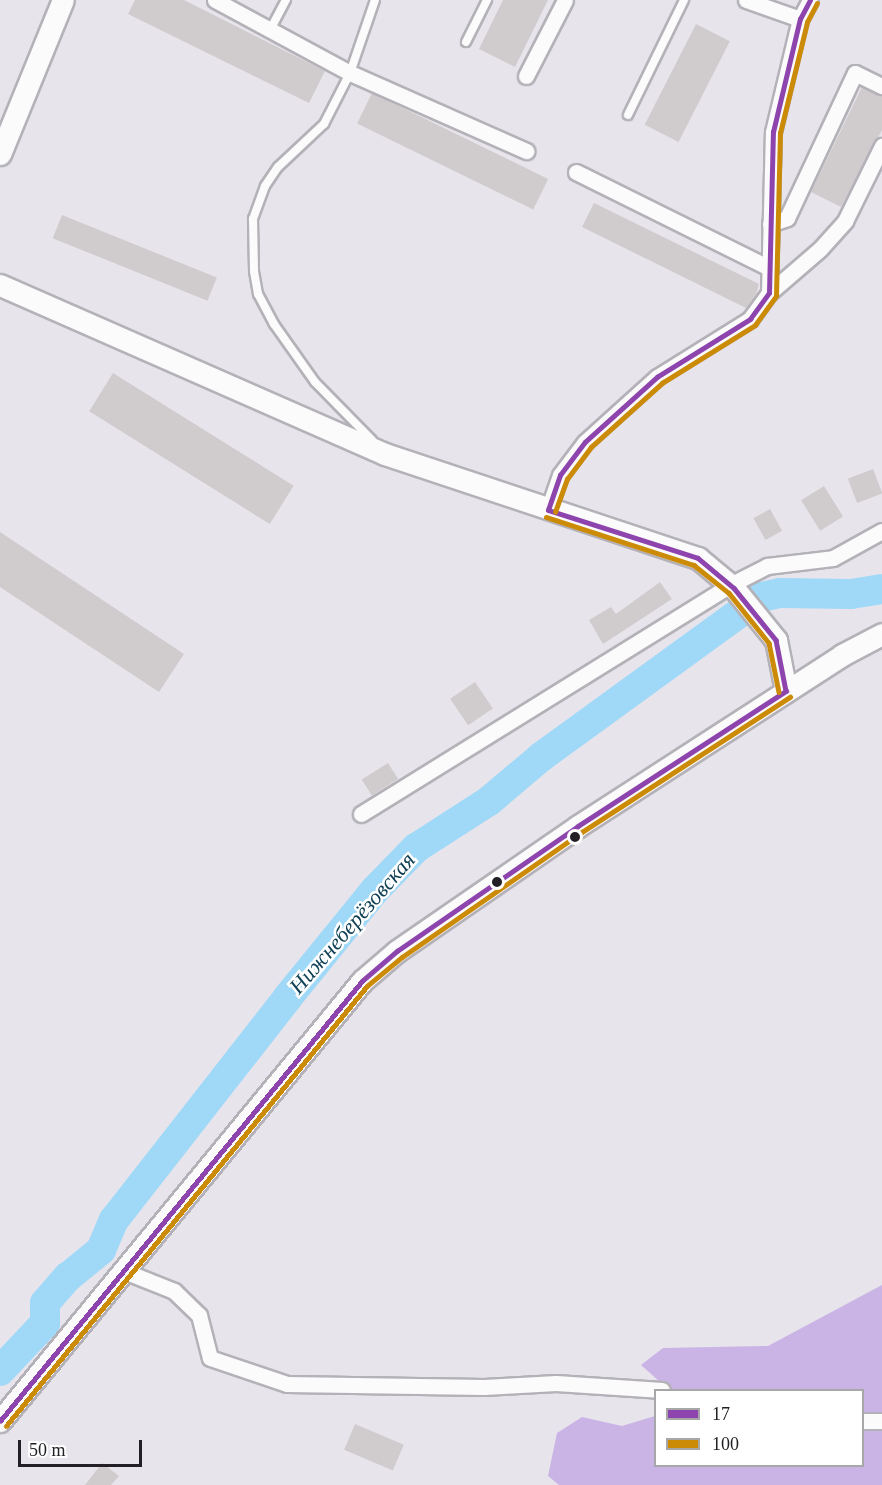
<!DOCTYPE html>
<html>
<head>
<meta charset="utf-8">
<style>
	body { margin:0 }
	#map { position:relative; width:882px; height:1485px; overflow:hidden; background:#e7e4ec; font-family:"Times New Roman",serif }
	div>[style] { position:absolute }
	.forest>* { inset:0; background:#c9b4e5 }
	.river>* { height:30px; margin:-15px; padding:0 15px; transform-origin:15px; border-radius:15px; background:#a0d9f8 }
	.building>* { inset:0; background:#d0ccce; transform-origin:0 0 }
	.roads { filter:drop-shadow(2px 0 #b4b2b8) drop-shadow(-2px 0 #b4b2b8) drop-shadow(0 2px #b4b2b8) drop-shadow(0 -2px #b4b2b8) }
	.lane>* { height:8px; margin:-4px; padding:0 4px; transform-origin:4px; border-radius:4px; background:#fbfbfc }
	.street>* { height:15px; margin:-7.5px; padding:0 7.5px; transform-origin:7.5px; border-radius:7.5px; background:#fbfbfc }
	.secondary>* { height:21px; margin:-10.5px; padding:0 10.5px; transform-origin:10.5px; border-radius:10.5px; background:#fbfbfc }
	.bus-1>* { height:4.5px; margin:-2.25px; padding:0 2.25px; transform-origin:2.25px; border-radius:2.25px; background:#8e44ad }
	.bus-2>* { height:4.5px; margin:-2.25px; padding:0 2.25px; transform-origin:2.25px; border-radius:2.25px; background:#cc8b07 }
	.dots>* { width:16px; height:16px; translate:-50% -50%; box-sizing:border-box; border:3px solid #fff; border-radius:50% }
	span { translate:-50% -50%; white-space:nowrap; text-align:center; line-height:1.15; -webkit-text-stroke:5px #fff; paint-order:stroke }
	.water-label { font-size:22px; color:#0f4055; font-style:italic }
	.legend { position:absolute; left:654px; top:1389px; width:210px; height:78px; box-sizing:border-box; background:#fff; border:2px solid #a7a6a8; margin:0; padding:8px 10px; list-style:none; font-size:18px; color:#222025 }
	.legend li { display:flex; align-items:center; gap:12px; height:30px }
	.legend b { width:30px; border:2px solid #a7a6a8 }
	.scale { position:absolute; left:18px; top:1440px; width:124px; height:27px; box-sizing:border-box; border:3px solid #222025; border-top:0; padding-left:8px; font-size:18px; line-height:21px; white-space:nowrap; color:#222025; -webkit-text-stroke:4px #fff; paint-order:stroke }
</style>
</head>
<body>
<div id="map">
	<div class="forest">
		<div style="clip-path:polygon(882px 1285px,882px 1485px,559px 1485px,548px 1476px,557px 1433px,582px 1417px,622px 1426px,655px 1416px,656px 1466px,862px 1466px,862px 1390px,669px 1390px,641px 1365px,663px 1348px,768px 1346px)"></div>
	</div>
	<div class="river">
		<div style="left:0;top:1371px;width:66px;rotate:-46.8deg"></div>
		<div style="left:45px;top:1323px;width:20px;rotate:-90deg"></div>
		<div style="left:45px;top:1303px;width:35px;rotate:-49deg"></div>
		<div style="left:68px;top:1277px;width:43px;rotate:-39.3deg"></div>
		<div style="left:101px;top:1250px;width:33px;rotate:-67deg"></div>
		<div style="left:114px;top:1220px;width:283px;rotate:-52deg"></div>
		<div style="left:288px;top:997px;width:138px;rotate:-50.9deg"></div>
		<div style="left:375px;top:890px;width:59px;rotate:-45.7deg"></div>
		<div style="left:416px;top:848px;width:87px;rotate:-32.8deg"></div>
		<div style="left:489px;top:801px;width:68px;rotate:-40.2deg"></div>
		<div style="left:541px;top:757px;width:272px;rotate:-36deg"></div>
		<div style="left:761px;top:597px;width:19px;rotate:-12deg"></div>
		<div style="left:780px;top:593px;width:71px;rotate:0.8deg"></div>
		<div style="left:851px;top:594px;width:31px;rotate:-9deg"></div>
	</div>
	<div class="building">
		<div style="clip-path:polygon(135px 0,184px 0,325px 71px,309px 103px,128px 14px)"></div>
		<div style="clip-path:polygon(503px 0,548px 0,515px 67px,479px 49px)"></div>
		<div style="left:696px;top:24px;width:38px;height:113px;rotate:27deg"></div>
		<div style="clip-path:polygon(862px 87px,882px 96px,882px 130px,841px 207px,811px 192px)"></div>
		<div style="left:372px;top:93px;width:196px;height:34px;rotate:26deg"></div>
		<div style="clip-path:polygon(594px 203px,759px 284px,756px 294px,746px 308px,582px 227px)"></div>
		<div style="left:62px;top:215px;width:167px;height:25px;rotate:22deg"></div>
		<div style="left:113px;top:373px;width:213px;height:45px;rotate:32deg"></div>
		<div style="left:873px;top:469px;width:26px;height:27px;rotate:69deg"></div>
		<div style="left:824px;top:486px;width:36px;height:27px;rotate:58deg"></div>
		<div style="left:770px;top:509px;width:25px;height:19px;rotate:61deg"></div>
		<div style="clip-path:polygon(0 532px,184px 654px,159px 692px,0 587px)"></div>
		<div style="clip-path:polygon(660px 582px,672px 599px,603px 644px,589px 620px,611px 607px,616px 614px)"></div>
		<div style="left:475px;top:682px;width:32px;height:30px;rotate:56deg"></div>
		<div style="left:388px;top:763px;width:19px;height:31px;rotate:58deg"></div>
		<div style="left:355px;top:1424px;width:53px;height:28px;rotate:23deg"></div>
		<div style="clip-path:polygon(102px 1463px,119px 1476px,111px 1485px,85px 1485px)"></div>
	</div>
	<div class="roads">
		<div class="lane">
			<div style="left:270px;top:30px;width:34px;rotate:-62deg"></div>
			<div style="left:466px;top:42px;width:47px;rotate:-63.4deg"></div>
			<div style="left:628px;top:115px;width:128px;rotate:-64deg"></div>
			<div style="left:372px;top:440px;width:81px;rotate:-134.5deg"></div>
			<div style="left:315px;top:382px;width:71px;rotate:-125.3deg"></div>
			<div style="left:274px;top:324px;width:34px;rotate:-118deg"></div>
			<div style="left:258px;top:294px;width:23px;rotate:-100deg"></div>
			<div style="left:254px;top:271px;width:52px;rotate:-91.1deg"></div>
			<div style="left:253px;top:219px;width:35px;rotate:-70deg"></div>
			<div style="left:265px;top:186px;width:23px;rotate:-56deg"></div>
			<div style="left:278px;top:167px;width:63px;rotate:-43.1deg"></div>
			<div style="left:324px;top:124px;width:57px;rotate:-63deg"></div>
			<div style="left:350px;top:73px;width:77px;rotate:-71.1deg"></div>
		</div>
		<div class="street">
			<div style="left:215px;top:0;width:153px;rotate:28.4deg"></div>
			<div style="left:350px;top:73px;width:193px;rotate:23.9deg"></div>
			<div style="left:746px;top:0;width:57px;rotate:19.4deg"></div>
			<div style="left:526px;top:76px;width:85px;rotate:-62.8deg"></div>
			<div style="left:576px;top:172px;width:216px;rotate:26.4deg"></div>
			<div style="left:770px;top:224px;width:18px;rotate:-19deg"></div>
			<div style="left:787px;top:218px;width:160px;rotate:-64.9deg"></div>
			<div style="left:855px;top:73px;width:30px;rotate:26deg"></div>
			<div style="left:769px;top:293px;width:67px;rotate:-40.8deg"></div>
			<div style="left:820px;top:249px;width:38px;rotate:-48deg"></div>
			<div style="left:845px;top:221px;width:84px;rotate:-63.7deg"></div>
			<div style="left:548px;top:510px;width:37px;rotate:-71deg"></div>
			<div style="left:560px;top:475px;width:41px;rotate:-52.9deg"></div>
			<div style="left:585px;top:442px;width:97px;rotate:-42.1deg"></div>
			<div style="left:657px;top:377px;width:110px;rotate:-31.9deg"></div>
			<div style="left:750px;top:319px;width:32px;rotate:-54deg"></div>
			<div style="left:769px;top:293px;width:161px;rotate:-88.6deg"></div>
			<div style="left:773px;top:132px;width:116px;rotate:-76.6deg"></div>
			<div style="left:800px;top:19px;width:21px;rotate:-62deg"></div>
			<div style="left:361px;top:814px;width:434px;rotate:-31.8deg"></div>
			<div style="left:730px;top:585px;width:42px;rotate:-27.2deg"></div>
			<div style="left:767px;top:566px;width:66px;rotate:-6.9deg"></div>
			<div style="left:833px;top:558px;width:56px;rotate:-28.9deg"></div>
			<div style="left:124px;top:1271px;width:54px;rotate:21.8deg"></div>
			<div style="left:174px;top:1291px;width:35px;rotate:44deg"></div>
			<div style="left:199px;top:1315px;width:44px;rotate:75.7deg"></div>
			<div style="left:210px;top:1358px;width:81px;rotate:18.7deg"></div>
			<div style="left:287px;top:1384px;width:197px;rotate:0.9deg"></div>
			<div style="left:484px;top:1387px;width:72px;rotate:-3.2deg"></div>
			<div style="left:556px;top:1383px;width:106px;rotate:3.8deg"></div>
			<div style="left:862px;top:1421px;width:20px"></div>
		</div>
		<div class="secondary">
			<div style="left:0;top:154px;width:166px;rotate:-67.8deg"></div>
			<div style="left:0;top:285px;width:420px;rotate:23.7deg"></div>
			<div style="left:385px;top:454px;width:330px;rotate:18.4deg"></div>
			<div style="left:698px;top:558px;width:47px;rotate:39.8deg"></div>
			<div style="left:734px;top:588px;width:67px;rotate:51.1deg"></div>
			<div style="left:776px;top:640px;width:52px;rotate:78.9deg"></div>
			<div style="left:0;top:1421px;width:570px;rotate:-50.55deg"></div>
			<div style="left:362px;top:981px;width:46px;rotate:-40.6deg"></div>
			<div style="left:397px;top:951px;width:220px;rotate:-34.6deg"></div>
			<div style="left:578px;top:826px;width:315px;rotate:-32.9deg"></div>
			<div style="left:842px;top:655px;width:45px;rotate:-27.7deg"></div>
		</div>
	</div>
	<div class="bus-1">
		<div style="left:548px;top:510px;width:37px;rotate:-71deg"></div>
		<div style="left:560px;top:475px;width:41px;rotate:-52.9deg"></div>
		<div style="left:585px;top:442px;width:97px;rotate:-42.1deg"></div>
		<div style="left:657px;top:377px;width:110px;rotate:-31.9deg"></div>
		<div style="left:750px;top:319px;width:32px;rotate:-54deg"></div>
		<div style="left:769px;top:293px;width:161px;rotate:-88.6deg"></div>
		<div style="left:773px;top:132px;width:116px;rotate:-76.6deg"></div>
		<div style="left:800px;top:19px;width:21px;rotate:-62deg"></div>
		<div style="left:548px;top:510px;width:157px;rotate:17.7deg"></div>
		<div style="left:698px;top:558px;width:47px;rotate:39.8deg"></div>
		<div style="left:734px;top:588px;width:67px;rotate:51.1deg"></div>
		<div style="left:776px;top:640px;width:52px;rotate:78.9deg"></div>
		<div style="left:0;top:1421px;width:570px;rotate:-50.55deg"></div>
		<div style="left:362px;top:981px;width:46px;rotate:-40.6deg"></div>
		<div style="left:397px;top:951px;width:220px;rotate:-34.6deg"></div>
		<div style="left:578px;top:826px;width:248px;rotate:-33deg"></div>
	</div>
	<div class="bus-2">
		<div style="left:555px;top:512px;width:35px;rotate:-70deg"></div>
		<div style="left:567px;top:479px;width:40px;rotate:-53deg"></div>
		<div style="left:591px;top:447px;width:96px;rotate:-42deg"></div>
		<div style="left:662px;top:383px;width:110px;rotate:-31.9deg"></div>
		<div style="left:755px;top:325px;width:36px;rotate:-54deg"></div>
		<div style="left:776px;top:296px;width:163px;rotate:-88.6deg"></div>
		<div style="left:780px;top:133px;width:114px;rotate:-76.3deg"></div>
		<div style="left:807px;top:22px;width:21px;rotate:-62deg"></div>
		<div style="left:546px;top:517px;width:156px;rotate:18deg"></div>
		<div style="left:694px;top:565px;width:45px;rotate:38.7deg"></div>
		<div style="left:729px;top:593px;width:64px;rotate:51.3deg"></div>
		<div style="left:769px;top:643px;width:50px;rotate:78.5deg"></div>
		<div style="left:6px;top:1426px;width:569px;rotate:-50.63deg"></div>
		<div style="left:367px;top:986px;width:45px;rotate:-39.6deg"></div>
		<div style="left:402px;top:957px;width:219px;rotate:-34.8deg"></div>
		<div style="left:582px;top:832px;width:248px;rotate:-33deg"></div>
	</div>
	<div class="dots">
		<div style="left:575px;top:837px;background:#222025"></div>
		<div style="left:497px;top:882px;background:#222025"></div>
	</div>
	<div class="water-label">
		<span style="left:352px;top:923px;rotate:-49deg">Нижнеберёзовская</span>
	</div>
	<ul class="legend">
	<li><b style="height:8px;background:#8e44ad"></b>17</li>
	<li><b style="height:8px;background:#cc8b07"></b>100</li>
	</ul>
	<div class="scale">50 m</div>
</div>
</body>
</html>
